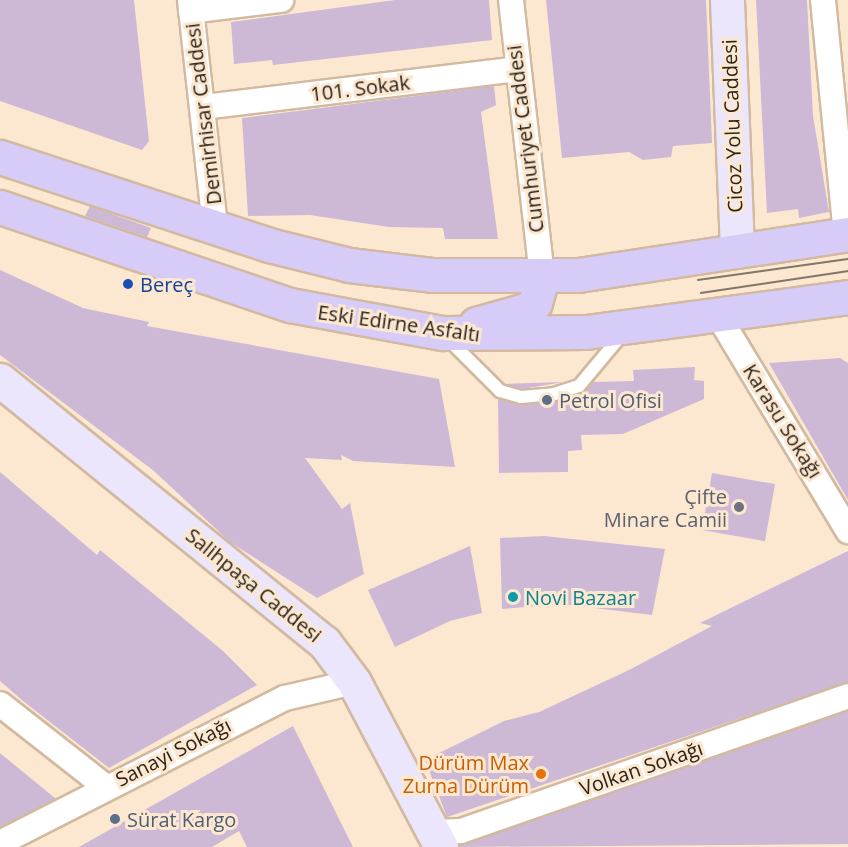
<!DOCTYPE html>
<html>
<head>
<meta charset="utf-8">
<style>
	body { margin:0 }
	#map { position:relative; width:848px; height:847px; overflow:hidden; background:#fce8d1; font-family:"Open Sans",sans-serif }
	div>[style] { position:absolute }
	.building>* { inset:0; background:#cdb8d5; transform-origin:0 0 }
	.roads { filter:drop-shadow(2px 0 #d2b99f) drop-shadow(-2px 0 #d2b99f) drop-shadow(0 2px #d2b99f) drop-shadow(0 -2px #d2b99f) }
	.lane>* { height:12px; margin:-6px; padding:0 6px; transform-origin:6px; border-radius:6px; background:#fff }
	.street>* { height:24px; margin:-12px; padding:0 12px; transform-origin:12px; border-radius:12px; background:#fff }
	.secondary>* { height:33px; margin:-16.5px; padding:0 16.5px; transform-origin:16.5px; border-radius:16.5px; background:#ebe6fb }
	.primary>* { height:33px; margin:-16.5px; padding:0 16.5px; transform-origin:16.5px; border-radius:16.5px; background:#d7ccf7 }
	.tram>* { height:1.5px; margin:-0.75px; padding:0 0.75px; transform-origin:0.75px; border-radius:0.75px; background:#847666 }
	.dots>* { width:16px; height:16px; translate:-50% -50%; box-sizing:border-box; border:3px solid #fce8d1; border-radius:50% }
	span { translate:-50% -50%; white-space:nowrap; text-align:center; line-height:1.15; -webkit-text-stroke:6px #fce8d1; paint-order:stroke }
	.street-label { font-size:20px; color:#2b2218 }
	.transit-label { font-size:20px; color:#164399 }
	.left { translate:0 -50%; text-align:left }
	.service-label { font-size:20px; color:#4e5e75 }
	.worship-label { font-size:20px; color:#5b616d }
	.right { translate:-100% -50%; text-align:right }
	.culture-label { font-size:20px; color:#0d838f }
	.food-label { font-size:20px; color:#c56008 }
</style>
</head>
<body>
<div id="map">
	<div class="building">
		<div style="clip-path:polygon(0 0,134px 0,149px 141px,142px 150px,0 101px)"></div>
		<div style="clip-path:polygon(395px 0,489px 0,492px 40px,273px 65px,272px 60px,234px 64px,231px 22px)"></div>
		<div style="clip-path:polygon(546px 0,706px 0,712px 143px,673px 146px,671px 157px,643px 160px,629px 152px,562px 158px)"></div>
		<div style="clip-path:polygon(756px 0,807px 0,813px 116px,829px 212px,799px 218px,798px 209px,767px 213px)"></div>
		<div style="clip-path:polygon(494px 86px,496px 105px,481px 112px,498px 239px,445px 239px,443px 228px,389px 227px,310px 215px,248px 216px,242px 118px)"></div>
		<div style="clip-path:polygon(90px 206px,151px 228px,147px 237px,85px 216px)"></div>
		<div style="clip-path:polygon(0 270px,83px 308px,149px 322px,147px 326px,439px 379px,455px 467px,353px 461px,341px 455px,342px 460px,305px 458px,342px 509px,350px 503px,364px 574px,317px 598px,230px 542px,154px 471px,0 355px)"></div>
		<div style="clip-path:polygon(840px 358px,848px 363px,848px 500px,769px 363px)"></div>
		<div style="clip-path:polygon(695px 367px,694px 380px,704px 381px,704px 399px,623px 434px,581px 435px,582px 450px,568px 451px,568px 472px,499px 473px,498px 399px,521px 405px,555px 402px,582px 394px,593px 382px,634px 381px,633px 370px)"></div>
		<div style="clip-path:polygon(564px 382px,522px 389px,504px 384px)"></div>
		<div style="clip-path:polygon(0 472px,97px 555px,100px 550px,223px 651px,257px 685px,109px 768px,23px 701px,0 681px)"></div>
		<div style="left:712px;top:473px;width:64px;height:58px;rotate:10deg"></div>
		<div style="clip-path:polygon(544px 536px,665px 549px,652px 615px,562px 604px,502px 609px,500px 538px)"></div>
		<div style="clip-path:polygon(470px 546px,482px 613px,450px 621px,395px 647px,368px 590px)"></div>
		<div style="clip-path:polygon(848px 551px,848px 682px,447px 817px,425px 760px,504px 721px,539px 712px,627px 671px,712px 626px,700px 623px)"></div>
		<div style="clip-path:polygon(848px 711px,848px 844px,460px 847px,459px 845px)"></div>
		<div style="clip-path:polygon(293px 726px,353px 847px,247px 847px,239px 831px,212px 847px,79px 847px)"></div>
		<div style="clip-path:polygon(0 753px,56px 799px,0 827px)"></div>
	</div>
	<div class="roads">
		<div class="lane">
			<div style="left:448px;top:339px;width:74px;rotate:45deg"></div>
			<div style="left:500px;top:391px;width:22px;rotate:16deg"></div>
			<div style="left:521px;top:397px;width:33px;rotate:-5deg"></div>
			<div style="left:554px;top:394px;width:26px;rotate:-18deg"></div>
			<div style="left:579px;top:386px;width:70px;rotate:-50.2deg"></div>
		</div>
		<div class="street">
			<div style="left:190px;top:0;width:229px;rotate:83.7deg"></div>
			<div style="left:511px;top:0;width:279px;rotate:83.6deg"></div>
			<div style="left:823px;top:0;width:236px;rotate:84.4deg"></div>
			<div style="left:191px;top:11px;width:91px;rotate:-7deg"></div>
			<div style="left:204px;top:107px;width:314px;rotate:-6.9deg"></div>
			<div style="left:716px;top:312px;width:256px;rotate:58.9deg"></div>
			<div style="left:0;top:704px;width:135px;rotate:38.1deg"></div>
			<div style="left:433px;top:832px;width:28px;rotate:-2deg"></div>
			<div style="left:461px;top:831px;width:410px;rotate:-19.2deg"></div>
			<div style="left:0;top:843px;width:320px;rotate:-27deg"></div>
			<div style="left:285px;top:698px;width:71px;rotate:-13.1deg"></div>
		</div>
		<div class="secondary">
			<div style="left:727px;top:0;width:251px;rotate:87.7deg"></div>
			<div style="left:0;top:380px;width:417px;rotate:39deg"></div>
			<div style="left:324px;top:642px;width:50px;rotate:53.1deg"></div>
			<div style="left:354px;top:682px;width:187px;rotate:62.2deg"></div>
		</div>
		<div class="primary">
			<div style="left:0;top:157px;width:283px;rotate:18.1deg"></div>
			<div style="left:269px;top:245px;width:82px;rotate:14deg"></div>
			<div style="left:349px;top:265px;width:85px;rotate:6.8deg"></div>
			<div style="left:433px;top:275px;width:145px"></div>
			<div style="left:578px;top:275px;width:273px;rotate:-8.6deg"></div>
			<div style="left:0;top:207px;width:306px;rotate:18.7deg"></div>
			<div style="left:290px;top:305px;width:156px;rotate:10.4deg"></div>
			<div style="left:443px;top:333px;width:143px;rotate:-0.4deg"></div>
			<div style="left:586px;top:332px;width:264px;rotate:-7.6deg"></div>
			<div style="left:476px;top:324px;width:52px;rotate:-15.6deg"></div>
			<div style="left:526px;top:310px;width:11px;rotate:-38deg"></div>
			<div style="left:535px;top:303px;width:27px;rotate:-75deg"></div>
		</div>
	</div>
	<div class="tram">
		<div style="left:698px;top:280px;width:151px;rotate:-8deg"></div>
		<div style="left:701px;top:293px;width:149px;rotate:-8.5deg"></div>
	</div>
	<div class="dots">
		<div style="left:128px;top:284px;background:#1a4fb4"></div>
		<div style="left:547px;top:400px;background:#5c6f8a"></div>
		<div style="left:739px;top:507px;background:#6b7280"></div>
		<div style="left:513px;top:597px;background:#0f9aa8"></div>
		<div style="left:541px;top:774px;background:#e8710a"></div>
		<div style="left:115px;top:819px;background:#5c6f8a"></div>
	</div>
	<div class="street-label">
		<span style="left:360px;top:88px;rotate:-7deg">101. Sokak</span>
		<span style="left:203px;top:114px;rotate:-97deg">Demirhisar Caddesi</span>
		<span style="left:732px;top:126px;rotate:-92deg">Cicoz Yolu Caddesi</span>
		<span style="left:525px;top:139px;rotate:-97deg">Cumhuriyet Caddesi</span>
		<span style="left:399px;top:323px;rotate:8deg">Eski Edirne Asfaltı</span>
		<span style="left:783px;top:421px;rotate:58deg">Karasu Sokağı</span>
		<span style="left:254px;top:585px;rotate:39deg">Salihpaşa Caddesi</span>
		<span style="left:173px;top:752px;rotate:-27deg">Sanayi Sokağı</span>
		<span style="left:641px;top:768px;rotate:-19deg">Volkan Sokağı</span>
	</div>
	<div class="transit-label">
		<span class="left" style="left:140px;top:284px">Bereç</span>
	</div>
	<div class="service-label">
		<span class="left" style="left:559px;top:400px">Petrol Ofisi</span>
		<span class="left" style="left:127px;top:819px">Sürat Kargo</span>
	</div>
	<div class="worship-label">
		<span class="right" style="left:727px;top:508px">Çifte<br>Minare Camii</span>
	</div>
	<div class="culture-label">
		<span class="left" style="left:525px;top:597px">Novi Bazaar</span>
	</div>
	<div class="food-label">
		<span class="right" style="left:529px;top:774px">Dürüm Max<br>Zurna Dürüm</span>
	</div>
</div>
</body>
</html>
